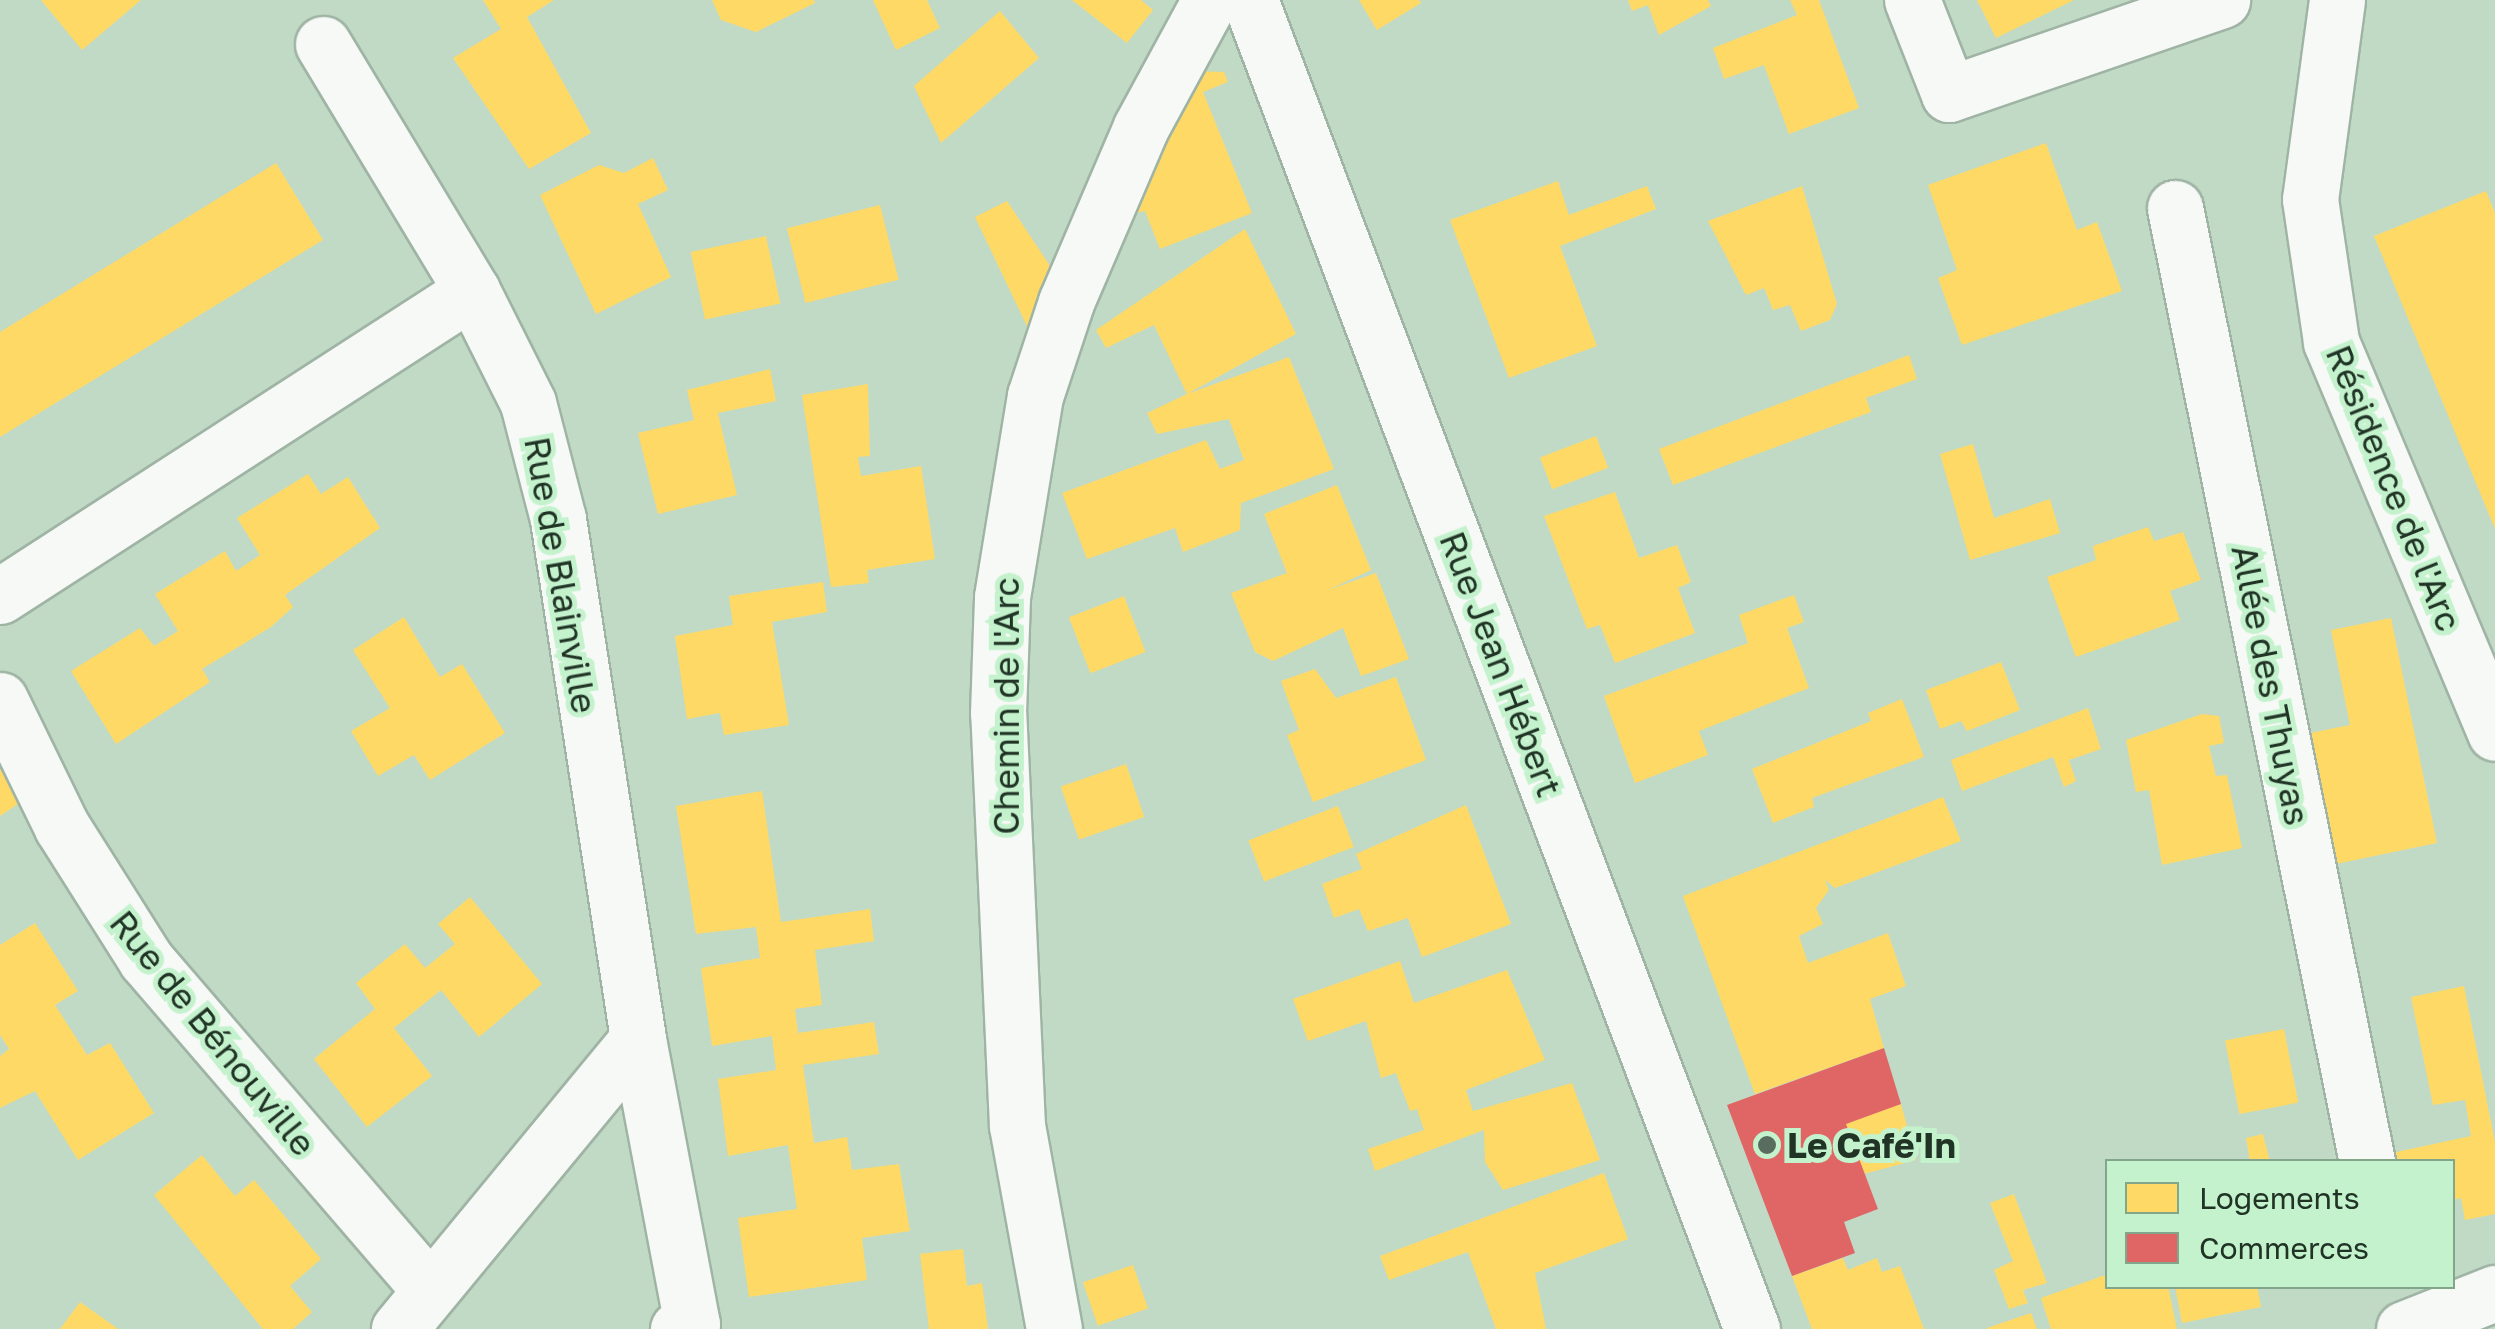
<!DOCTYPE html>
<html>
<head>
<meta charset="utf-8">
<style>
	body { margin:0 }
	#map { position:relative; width:2495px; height:1329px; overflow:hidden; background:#c0dac6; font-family:"Golos Text",sans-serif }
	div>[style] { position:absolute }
	.homes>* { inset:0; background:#ffd966; transform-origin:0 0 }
	.shops>* { inset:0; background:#e06666 }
	.roads { filter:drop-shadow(2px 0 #9fb4a4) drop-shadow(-2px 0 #9fb4a4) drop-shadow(0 2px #9fb4a4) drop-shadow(0 -2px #9fb4a4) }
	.minor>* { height:55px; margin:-27.5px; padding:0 27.5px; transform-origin:27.5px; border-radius:27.5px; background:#f6f9f6 }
	.dots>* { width:28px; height:28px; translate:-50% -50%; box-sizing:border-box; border:5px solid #c3f2cd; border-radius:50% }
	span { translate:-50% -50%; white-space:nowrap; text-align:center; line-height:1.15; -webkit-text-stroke:10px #c3f2cd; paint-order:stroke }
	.street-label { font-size:35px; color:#203325 }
	.poi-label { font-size:35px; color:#203325; font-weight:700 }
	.left { translate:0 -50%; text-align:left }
	.legend { position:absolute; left:2105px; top:1159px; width:350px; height:130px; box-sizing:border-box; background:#c3f2cd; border:2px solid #82a68a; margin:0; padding:12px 18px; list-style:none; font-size:30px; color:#203325 }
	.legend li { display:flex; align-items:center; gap:20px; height:50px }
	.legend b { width:50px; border:2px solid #82a68a }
</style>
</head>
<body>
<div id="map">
	<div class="homes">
		<div style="clip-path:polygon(41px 0,141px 0,82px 50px)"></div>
		<div style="clip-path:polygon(483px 0,554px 0,527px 17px,591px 133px,529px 169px,453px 58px,501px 29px)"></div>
		<div style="clip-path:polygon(712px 0,814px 0,815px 3px,756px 32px,721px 20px)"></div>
		<div style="clip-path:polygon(873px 0,927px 0,940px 28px,896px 50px)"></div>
		<div style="clip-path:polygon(1072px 0,1141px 0,1153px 10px,1127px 43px)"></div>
		<div style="clip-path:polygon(1359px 0,1419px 0,1421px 3px,1377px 30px)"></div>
		<div style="clip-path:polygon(1628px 0,1708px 0,1711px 6px,1659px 35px,1648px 5px,1632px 11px)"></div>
		<div style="clip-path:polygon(1790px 0,1819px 0,1859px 108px,1789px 134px,1764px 65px,1724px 79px,1713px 48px,1797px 15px)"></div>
		<div style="clip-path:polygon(1977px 0,2074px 0,1996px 38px)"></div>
		<div style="clip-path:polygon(1000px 11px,1039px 58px,941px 143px,914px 86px)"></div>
		<div style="clip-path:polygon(1193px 71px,1224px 72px,1228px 82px,1203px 92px,1252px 213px,1160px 249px,1145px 211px,1119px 217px)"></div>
		<div style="clip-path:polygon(2046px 143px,2077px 230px,2097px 222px,2122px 291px,1962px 345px,1938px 278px,1957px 270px,1928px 185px)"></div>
		<div style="clip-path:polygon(653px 158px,668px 190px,638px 204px,671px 277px,596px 314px,540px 195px,599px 165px,624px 173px)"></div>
		<div style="clip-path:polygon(276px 163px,323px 240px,0 437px,0 332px)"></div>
		<div style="clip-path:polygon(1558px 181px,1569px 215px,1647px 186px,1656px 209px,1560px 246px,1597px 346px,1509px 378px,1450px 220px)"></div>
		<div style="clip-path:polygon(1802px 186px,1837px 304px,1830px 320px,1801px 331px,1790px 305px,1773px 310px,1764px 288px,1746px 295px,1708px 221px)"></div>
		<div style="clip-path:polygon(2486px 191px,2495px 213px,2495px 529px,2374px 236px)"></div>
		<div style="clip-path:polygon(1007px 201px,1062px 284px,1037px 347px,975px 217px)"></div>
		<div style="left:880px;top:205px;width:77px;height:96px;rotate:76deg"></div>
		<div style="clip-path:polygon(1245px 229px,1296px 334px,1187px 394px,1289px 357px,1334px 469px,1241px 503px,1240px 530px,1183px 552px,1175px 528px,1087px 559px,1062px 493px,1206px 440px,1220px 469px,1244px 460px,1229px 419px,1157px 434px,1147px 413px,1187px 394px,1154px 325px,1106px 348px,1096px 330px)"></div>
		<div style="left:766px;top:236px;width:69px;height:77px;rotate:78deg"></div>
		<div style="clip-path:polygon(1909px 355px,1917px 379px,1866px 398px,1871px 412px,1673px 485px,1659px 449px)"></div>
		<div style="clip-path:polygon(770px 369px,776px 401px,718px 413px,737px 495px,658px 514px,638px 433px,694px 420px,687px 390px)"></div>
		<div style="clip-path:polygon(868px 384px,870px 456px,858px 457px,861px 476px,921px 466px,935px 559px,867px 570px,869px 583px,831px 587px,802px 395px)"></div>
		<div style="left:1596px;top:436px;width:34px;height:60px;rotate:69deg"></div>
		<div style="clip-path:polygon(1973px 444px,1994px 518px,2050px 499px,2060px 533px,1970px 560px,1940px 454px)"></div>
		<div style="clip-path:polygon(308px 474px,321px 494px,348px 477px,380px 528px,285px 595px,293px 607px,271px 627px,202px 669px,210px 682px,116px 744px,71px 671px,140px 628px,154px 646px,178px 631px,155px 594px,225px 551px,236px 571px,260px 555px,237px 518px)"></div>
		<div style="clip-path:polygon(1337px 485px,1371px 570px,1328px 590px,1376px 573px,1409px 659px,1361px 676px,1343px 628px,1273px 661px,1255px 652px,1231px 593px,1287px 573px,1264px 514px)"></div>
		<div style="clip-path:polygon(1615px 492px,1639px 558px,1677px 545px,1691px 582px,1678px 588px,1695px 633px,1615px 663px,1600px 625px,1587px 629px,1544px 516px)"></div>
		<div style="clip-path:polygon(2148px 527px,2154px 541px,2183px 532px,2201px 580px,2170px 591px,2180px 620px,2076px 657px,2047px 577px,2096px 560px,2093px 546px)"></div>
		<div style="clip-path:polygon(823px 582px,827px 612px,772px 622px,789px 725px,724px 735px,720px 713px,687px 719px,675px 636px,733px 625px,729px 596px)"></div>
		<div style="clip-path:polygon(1794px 595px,1804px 622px,1787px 628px,1809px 688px,1699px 731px,1708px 755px,1635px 783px,1604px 696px,1748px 643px,1739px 615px)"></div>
		<div style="left:1124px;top:596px;width:60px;height:59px;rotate:69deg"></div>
		<div style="clip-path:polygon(404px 617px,440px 677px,462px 664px,505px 733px,430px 780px,414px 755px,378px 776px,351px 731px,390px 708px,353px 650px)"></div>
		<div style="clip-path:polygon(2391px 618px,2437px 843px,2331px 865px,2305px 734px,2350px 725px,2331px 630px)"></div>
		<div style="clip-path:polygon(2001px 662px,2020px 710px,1967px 731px,1961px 721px,1940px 729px,1926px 690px)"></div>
		<div style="clip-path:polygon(1315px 669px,1336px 698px,1396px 677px,1426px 760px,1313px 802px,1287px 735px,1299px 730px,1281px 681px)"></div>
		<div style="clip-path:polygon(1902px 699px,1924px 757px,1812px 798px,1814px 807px,1773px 823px,1752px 769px,1871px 721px,1868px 713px)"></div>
		<div style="clip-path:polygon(2088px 708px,2101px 749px,2069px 760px,2076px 781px,2064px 787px,2053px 757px,1962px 791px,1951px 760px)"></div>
		<div style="clip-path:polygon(2202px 714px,2219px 716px,2224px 743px,2209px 746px,2216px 776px,2227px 775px,2242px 848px,2162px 865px,2149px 790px,2136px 792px,2126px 740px)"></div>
		<div style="left:1126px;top:764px;width:56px;height:69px;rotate:71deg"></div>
		<div style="clip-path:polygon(0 769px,21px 802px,0 816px)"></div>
		<div style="clip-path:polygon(762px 791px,781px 922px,870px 909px,874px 941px,815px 950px,822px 1005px,795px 1009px,798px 1033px,874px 1022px,879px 1054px,803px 1065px,814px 1143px,847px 1137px,852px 1170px,899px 1164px,910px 1231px,862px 1238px,867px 1280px,749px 1297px,738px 1218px,797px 1209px,788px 1145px,728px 1156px,718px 1079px,776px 1070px,772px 1036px,712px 1046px,701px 968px,760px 958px,756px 927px,696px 934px,676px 806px)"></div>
		<div style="clip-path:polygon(1943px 797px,1961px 841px,1835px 888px,1825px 880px,1829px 890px,1816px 908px,1823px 924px,1799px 936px,1808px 963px,1888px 933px,1906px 986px,1870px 999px,1884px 1048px,1755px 1094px,1683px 896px)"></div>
		<div style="clip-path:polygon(1466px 805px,1511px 924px,1422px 957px,1408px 918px,1368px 931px,1359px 909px,1334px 918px,1322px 884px,1362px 869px,1356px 854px)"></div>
		<div style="left:1338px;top:806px;width:44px;height:96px;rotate:69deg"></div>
		<div style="clip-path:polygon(470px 897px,542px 984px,479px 1037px,441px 990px,394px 1028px,432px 1076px,367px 1127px,314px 1059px,375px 1009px,356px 983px,405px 944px,425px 968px,455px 944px,438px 924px)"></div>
		<div style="clip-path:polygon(35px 923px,78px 991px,55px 1005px,87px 1055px,110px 1043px,154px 1113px,78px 1160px,35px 1091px,0 1108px,0 1056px,9px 1049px,0 1035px,0 945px)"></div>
		<div style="clip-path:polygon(1400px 961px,1414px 1003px,1507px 970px,1545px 1060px,1466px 1090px,1473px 1111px,1572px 1083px,1600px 1160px,1503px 1190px,1485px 1162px,1484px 1130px,1375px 1171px,1368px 1149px,1424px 1130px,1417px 1109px,1410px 1111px,1396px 1073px,1381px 1078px,1366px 1021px,1308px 1041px,1293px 999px)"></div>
		<div style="clip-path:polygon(2464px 986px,2495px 1142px,2495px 1214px,2465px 1220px,2461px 1198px,2452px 1200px,2452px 1162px,2389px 1162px,2387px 1154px,2471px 1136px,2465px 1100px,2433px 1105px,2411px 997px)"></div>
		<div style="left:2284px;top:1029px;width:75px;height:60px;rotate:79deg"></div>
		<div style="left:1901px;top:1104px;width:58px;height:59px;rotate:75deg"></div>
		<div style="clip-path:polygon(2263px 1134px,2270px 1162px,2250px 1162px,2246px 1138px)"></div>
		<div style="clip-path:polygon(202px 1155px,235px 1196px,254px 1180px,321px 1259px,290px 1286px,312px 1312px,293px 1329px,263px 1329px,154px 1195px)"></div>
		<div style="clip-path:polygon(1604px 1173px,1628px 1239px,1535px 1273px,1546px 1329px,1496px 1329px,1468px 1252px,1389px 1280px,1380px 1256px)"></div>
		<div style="clip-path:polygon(2014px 1194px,2047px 1283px,2023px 1290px,2028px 1303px,2009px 1309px,1994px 1270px,2013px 1261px,1990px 1203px)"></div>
		<div style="clip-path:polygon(963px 1249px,967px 1286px,982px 1283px,988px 1329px,929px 1329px,920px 1254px)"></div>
		<div style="clip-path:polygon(1843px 1258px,1848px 1270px,1877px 1258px,1882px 1272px,1900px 1266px,1924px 1329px,1812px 1329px,1792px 1276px)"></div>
		<div style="left:1133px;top:1265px;width:46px;height:53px;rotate:71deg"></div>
		<div style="clip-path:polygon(2108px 1274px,2108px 1286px,2168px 1286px,2177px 1329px,2051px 1329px,2041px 1298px)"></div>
		<div style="clip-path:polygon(2175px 1286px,2257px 1286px,2261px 1307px,2182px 1323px)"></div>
		<div style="clip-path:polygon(80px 1302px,107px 1321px,118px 1329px,60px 1329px)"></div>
		<div style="clip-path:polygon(2031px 1313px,2037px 1329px,1987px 1329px,1987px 1328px)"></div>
	</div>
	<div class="shops">
		<div style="clip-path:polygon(1884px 1048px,1901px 1104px,1846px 1124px,1878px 1209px,1844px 1222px,1855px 1253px,1792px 1276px,1727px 1105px)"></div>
	</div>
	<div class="roads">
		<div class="minor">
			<div style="left:1250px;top:0;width:1421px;rotate:69.31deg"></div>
			<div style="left:1912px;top:0;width:101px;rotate:68.5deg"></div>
			<div style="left:1949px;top:94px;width:289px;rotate:-19deg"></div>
			<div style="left:2337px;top:0;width:201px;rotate:97.7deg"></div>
			<div style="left:2310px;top:199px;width:145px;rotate:81.6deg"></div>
			<div style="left:2331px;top:342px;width:424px;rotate:67.2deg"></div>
			<div style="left:323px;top:44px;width:288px;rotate:58.9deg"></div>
			<div style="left:472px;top:291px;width:125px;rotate:63.4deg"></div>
			<div style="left:528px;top:403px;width:120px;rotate:75.5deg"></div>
			<div style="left:558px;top:519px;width:526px;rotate:81.25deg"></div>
			<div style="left:638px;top:1039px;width:376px;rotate:129.5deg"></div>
			<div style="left:2175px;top:208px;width:973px;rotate:78.62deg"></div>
			<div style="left:0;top:596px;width:562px;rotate:-32.87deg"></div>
			<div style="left:0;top:700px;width:141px;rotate:64deg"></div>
			<div style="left:62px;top:827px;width:157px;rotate:57.7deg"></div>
			<div style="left:146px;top:960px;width:435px;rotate:49.3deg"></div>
			<div style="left:638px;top:1039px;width:290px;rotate:79.3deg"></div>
			<div style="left:692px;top:1324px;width:15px;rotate:160deg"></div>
			<div style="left:1054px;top:1329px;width:206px;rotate:-100.3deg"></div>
			<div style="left:1017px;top:1126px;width:413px;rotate:-92.6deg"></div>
			<div style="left:998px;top:713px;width:116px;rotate:-88deg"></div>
			<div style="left:1002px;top:597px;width:204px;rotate:-80.7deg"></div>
			<div style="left:1035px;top:396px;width:99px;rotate:-71.7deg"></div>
			<div style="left:1066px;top:302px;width:190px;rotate:-66.8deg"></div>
			<div style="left:1141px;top:127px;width:145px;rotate:-61.5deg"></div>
			<div style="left:2404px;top:1329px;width:98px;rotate:-21.6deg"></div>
		</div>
	</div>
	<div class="dots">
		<div style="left:1767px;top:1145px;background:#586d5d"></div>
	</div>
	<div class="street-label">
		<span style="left:2394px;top:488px;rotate:68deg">Résidence de l'Arc</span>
		<span style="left:561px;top:575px;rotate:80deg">Rue de Blainville</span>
		<span style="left:1501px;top:664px;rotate:69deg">Rue Jean Hébert</span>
		<span style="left:2271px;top:685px;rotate:79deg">Allée des Thuyas</span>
		<span style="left:1006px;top:706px;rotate:-90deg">Chemin de l'Arc</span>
		<span style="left:213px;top:1033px;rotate:51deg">Rue de Bénouville</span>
	</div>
	<div class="poi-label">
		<span class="left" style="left:1787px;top:1145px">Le Café'In</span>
	</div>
	<ul class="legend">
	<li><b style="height:28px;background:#ffd966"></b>Logements</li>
	<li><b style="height:28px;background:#e06666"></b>Commerces</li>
	</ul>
</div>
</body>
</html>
